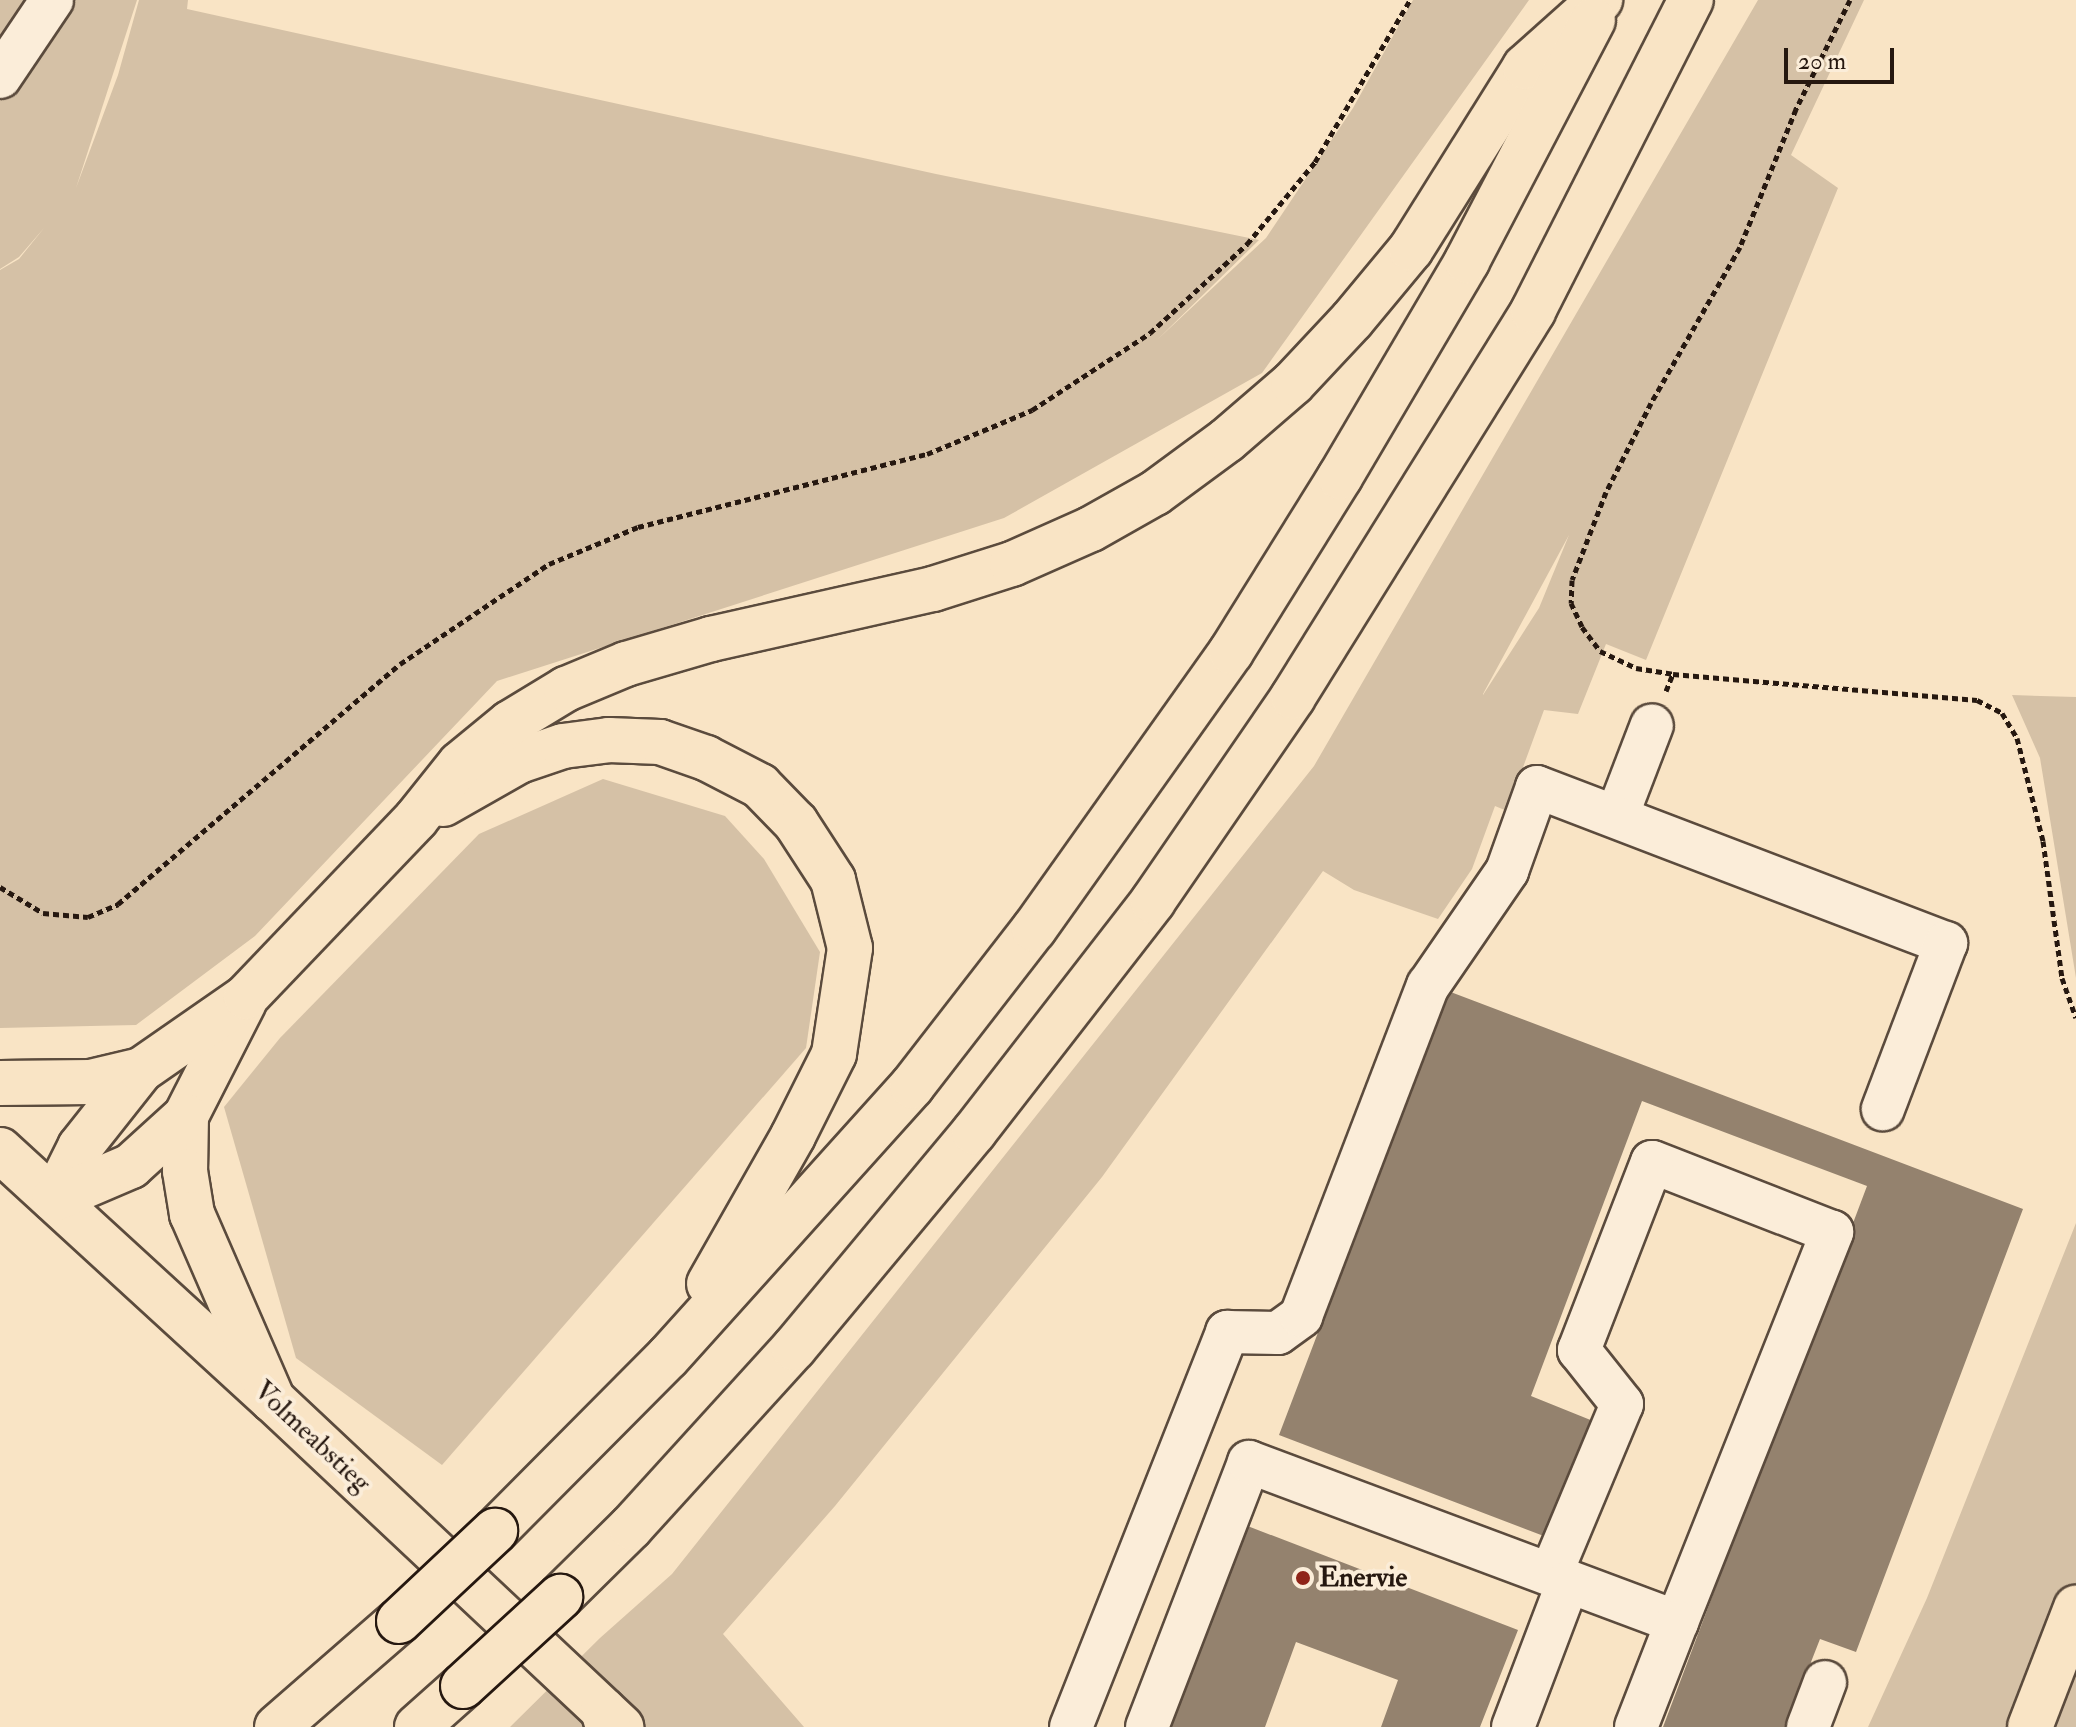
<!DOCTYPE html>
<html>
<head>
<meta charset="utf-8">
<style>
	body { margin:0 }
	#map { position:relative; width:2076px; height:1727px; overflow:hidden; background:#f9e4c5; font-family:"IM FELL Double Pica",serif }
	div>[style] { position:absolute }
	.green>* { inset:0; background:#d5c1a6 }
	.building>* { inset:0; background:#94826e }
	.path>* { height:5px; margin-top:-2.5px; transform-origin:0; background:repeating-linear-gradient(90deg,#261810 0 6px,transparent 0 10px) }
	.roads { filter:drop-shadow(2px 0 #5b4b3d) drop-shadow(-2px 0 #5b4b3d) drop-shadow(0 2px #5b4b3d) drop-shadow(0 -2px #5b4b3d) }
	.minor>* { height:42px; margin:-21px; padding:0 21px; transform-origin:21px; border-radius:21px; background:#fbedd9 }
	.major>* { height:44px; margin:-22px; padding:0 22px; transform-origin:22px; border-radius:22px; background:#f9e4c5 }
	.highway>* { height:44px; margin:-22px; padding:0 22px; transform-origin:22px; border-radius:22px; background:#f9e4c5 }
	.bridges { filter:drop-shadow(2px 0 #261810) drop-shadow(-2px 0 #261810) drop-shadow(0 2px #261810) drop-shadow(0 -2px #261810) }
	.highway-bridge>* { height:44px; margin:-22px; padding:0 22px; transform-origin:22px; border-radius:22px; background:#f9e4c5 }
	.dots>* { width:22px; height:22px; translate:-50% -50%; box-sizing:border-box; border:4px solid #fbedd9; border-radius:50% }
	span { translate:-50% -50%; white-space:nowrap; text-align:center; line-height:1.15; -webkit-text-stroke:8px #fbedd9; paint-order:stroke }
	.street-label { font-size:28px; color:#261810 }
	.poi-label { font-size:28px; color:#261810; font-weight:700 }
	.left { translate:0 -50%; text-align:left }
	.scale { position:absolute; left:1784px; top:48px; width:110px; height:36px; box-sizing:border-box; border:4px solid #261810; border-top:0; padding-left:10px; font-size:24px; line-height:28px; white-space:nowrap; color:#261810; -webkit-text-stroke:6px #fbedd9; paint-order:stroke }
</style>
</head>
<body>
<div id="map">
	<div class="green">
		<div style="clip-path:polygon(0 0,37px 0,0 55px)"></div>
		<div style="clip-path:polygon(65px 0,137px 0,76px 188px,118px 75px,139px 0,188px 0,187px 9px,936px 174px,1259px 240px,1157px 340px,1266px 238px,1353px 108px,1413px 0,1529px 0,1262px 373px,1004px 518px,497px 681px,255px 936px,136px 1025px,0 1028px,0 270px,19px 259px,44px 228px,19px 257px,0 269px,0 99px)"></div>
		<div style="clip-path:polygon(evenodd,1758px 0,1864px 0,1791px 155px,1838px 188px,1646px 660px,1606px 644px,1578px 714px,1544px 710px,1507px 811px,1495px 806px,1472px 869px,1438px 919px,1354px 890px,1323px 871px,1102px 1177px,835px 1506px,723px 1634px,804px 1727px,510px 1727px,600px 1638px,672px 1574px,1314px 766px,1758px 0,1569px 535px,1539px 608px,1483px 695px,1483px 694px,1569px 535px)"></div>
		<div style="clip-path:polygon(2012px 695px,2076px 697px,2076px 978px,2040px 758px)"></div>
		<div style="clip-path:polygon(603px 779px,725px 816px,764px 859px,820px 952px,806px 1048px,442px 1465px,296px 1358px,224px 1107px,280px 1038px,479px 834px)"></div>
		<div style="clip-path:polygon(2076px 1223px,2076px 1727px,1868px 1727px,1927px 1598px)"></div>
	</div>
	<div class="building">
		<div style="clip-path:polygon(1448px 991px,2023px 1209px,1856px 1652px,1820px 1639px,1795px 1703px,1791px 1727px,1663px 1727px,1867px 1186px,1642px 1101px,1531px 1396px,1593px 1421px,1549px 1538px,1279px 1435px)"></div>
		<div style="clip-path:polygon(1245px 1525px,1518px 1630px,1480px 1727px,1381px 1727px,1398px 1680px,1296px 1642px,1265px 1727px,1169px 1727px)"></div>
	</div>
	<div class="path">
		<div style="left:1850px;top:0;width:122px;rotate:116.4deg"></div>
		<div style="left:1796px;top:109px;width:149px;rotate:112.1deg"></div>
		<div style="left:1740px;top:247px;width:180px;rotate:119.7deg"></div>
		<div style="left:1651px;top:403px;width:100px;rotate:116.8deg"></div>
		<div style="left:1606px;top:492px;width:94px;rotate:111.1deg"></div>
		<div style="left:1572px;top:580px;width:23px;rotate:92deg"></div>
		<div style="left:1571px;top:603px;width:26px;rotate:65deg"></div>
		<div style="left:1582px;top:627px;width:30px;rotate:53deg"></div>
		<div style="left:1600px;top:651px;width:40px;rotate:25deg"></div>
		<div style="left:1636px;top:668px;width:37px;rotate:9deg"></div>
		<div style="left:1673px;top:674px;width:305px;rotate:4.9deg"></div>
		<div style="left:1977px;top:700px;width:28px;rotate:27deg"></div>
		<div style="left:2002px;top:713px;width:29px;rotate:59deg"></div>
		<div style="left:2017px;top:738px;width:106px;rotate:75.8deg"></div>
		<div style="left:2043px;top:841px;width:138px;rotate:82.1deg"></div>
		<div style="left:2062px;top:978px;width:42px;rotate:70.7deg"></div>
		<div style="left:1666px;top:691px;width:18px;rotate:-68deg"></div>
		<div style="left:0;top:887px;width:50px;rotate:31.2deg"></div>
		<div style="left:43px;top:913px;width:45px;rotate:5.1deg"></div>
		<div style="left:88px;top:917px;width:33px;rotate:-23deg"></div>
		<div style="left:118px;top:904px;width:370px;rotate:-40.4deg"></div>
		<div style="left:400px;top:664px;width:179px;rotate:-33.9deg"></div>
		<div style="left:549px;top:564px;width:96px;rotate:-22.6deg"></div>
		<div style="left:638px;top:527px;width:298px;rotate:-14.2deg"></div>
		<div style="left:927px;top:454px;width:114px;rotate:-22.7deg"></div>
		<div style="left:1032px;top:410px;width:141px;rotate:-33.1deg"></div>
		<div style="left:1150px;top:333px;width:132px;rotate:-42.5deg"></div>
		<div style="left:1247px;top:244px;width:107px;rotate:-50.3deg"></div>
		<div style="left:1315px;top:162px;width:188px;rotate:-59.6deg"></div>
	</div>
	<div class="roads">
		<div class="minor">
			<div style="left:0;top:77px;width:93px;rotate:-56deg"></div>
			<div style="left:1617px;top:816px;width:97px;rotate:-69deg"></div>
			<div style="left:1071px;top:1727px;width:425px;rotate:-68.4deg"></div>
			<div style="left:1227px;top:1332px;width:51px;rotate:1.1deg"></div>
			<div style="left:1278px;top:1333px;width:29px;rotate:-36deg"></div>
			<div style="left:1301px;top:1316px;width:354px;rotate:-69deg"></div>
			<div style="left:1428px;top:986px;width:140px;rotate:-55.5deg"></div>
			<div style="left:1507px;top:871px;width:89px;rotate:-70.3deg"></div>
			<div style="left:1537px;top:787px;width:438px;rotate:20.9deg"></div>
			<div style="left:1946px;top:943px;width:178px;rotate:110.8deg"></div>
			<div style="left:1147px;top:1727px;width:284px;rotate:-68.9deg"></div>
			<div style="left:1249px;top:1462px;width:457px;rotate:20.5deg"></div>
			<div style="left:1677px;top:1622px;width:420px;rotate:-68.3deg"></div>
			<div style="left:1832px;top:1232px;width:193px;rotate:-158.7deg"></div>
			<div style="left:1652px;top:1162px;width:202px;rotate:111.2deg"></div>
			<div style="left:1579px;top:1350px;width:69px;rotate:51.5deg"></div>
			<div style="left:1622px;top:1404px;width:184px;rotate:112.7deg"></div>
			<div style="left:1513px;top:1727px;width:155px;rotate:-69.2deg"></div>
			<div style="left:1636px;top:1727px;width:113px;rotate:-68.7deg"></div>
			<div style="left:1808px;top:1727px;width:48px;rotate:-69.3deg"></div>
		</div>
		<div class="major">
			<div style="left:0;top:1150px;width:370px;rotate:42.5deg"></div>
			<div style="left:273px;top:1400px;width:478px;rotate:43.2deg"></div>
			<div style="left:2030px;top:1727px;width:128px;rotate:-68.9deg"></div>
		</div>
		<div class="highway">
			<div style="left:443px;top:804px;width:87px;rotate:-29.5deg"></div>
			<div style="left:519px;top:761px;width:46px;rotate:-18.8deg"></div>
			<div style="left:563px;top:746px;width:46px;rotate:-7.4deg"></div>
			<div style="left:609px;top:740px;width:51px;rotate:2.2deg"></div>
			<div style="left:660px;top:742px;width:49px;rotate:19.2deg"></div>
			<div style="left:706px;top:758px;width:61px;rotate:27.4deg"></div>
			<div style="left:760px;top:786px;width:52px;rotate:45.8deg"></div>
			<div style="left:796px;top:823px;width:68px;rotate:57deg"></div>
			<div style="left:833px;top:880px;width:70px;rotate:76deg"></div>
			<div style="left:850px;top:948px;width:107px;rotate:98.6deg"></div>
			<div style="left:834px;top:1054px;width:92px;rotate:116.6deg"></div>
			<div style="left:793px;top:1136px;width:170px;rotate:119.6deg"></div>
			<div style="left:244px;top:1002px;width:128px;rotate:117deg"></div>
			<div style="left:186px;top:1116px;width:55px;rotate:91deg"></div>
			<div style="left:185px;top:1171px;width:44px;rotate:80.8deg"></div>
			<div style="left:192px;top:1214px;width:203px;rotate:66.5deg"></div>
			<div style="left:0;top:1083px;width:91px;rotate:-0.6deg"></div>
			<div style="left:91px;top:1082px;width:51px;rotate:-13.5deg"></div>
			<div style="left:54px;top:1199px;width:58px;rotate:-63.4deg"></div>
			<div style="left:80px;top:1147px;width:98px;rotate:-51.6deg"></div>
			<div style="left:141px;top:1070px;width:128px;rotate:-34.8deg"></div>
			<div style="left:246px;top:997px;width:246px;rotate:-46.3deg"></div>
			<div style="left:416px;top:819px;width:70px;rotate:-51.3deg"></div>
			<div style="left:460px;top:764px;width:65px;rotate:-39.4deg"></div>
			<div style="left:510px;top:723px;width:66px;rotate:-31.3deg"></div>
			<div style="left:566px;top:689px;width:65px;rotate:-22.6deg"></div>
			<div style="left:626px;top:664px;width:89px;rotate:-16.4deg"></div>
			<div style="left:711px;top:639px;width:228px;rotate:-12.7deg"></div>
			<div style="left:933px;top:589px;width:83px;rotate:-17.6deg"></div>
			<div style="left:1012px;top:564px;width:86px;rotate:-23.9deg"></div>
			<div style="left:1091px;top:529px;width:73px;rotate:-29.4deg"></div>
			<div style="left:1155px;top:493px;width:89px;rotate:-36.4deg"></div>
			<div style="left:1227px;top:440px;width:87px;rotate:-40.8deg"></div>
			<div style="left:1293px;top:383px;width:86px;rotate:-46.9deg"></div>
			<div style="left:1352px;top:320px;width:92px;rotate:-50.3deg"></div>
			<div style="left:1411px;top:249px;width:215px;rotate:-57.9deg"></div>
			<div style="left:1525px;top:67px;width:101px;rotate:-41.8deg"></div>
			<div style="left:54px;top:1199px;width:84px;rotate:-23.2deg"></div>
			<div style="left:131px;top:1166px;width:74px;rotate:-42.3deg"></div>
			<div style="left:495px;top:1531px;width:245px;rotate:-45.2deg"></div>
			<div style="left:668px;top:1357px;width:365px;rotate:-48deg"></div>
			<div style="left:912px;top:1086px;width:199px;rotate:-52.2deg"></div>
			<div style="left:1034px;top:929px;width:340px;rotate:-54.6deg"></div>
			<div style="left:1231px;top:652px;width:206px;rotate:-58.1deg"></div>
			<div style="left:1340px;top:477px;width:251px;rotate:-59.5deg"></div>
			<div style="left:1467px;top:261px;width:272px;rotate:-62.4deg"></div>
			<div style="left:560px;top:1597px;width:100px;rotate:-44.6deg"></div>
			<div style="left:631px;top:1527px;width:242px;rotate:-47.7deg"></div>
			<div style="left:794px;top:1348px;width:281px;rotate:-50.2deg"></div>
			<div style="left:974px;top:1132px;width:292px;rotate:-52.2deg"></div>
			<div style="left:1153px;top:901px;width:247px;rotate:-55.5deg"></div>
			<div style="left:1293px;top:697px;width:455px;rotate:-58.1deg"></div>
			<div style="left:1533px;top:311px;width:349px;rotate:-63.1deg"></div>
			<div style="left:603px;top:1710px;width:18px;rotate:74deg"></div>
			<div style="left:277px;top:1727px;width:162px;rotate:-41deg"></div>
			<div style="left:417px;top:1727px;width:62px;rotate:-41.7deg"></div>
		</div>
	</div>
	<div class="bridges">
		<div class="highway-bridge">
			<div style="left:399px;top:1621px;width:132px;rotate:-43.2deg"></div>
			<div style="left:463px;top:1686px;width:132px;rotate:-42.5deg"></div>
		</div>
	</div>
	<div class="dots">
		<div style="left:1303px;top:1578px;background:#8f2418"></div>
	</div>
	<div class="street-label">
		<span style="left:312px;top:1437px;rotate:43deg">Volmeabstieg</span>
	</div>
	<div class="poi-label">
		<span class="left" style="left:1319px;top:1578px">Enervie</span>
	</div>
	<div class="scale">20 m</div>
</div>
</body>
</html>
